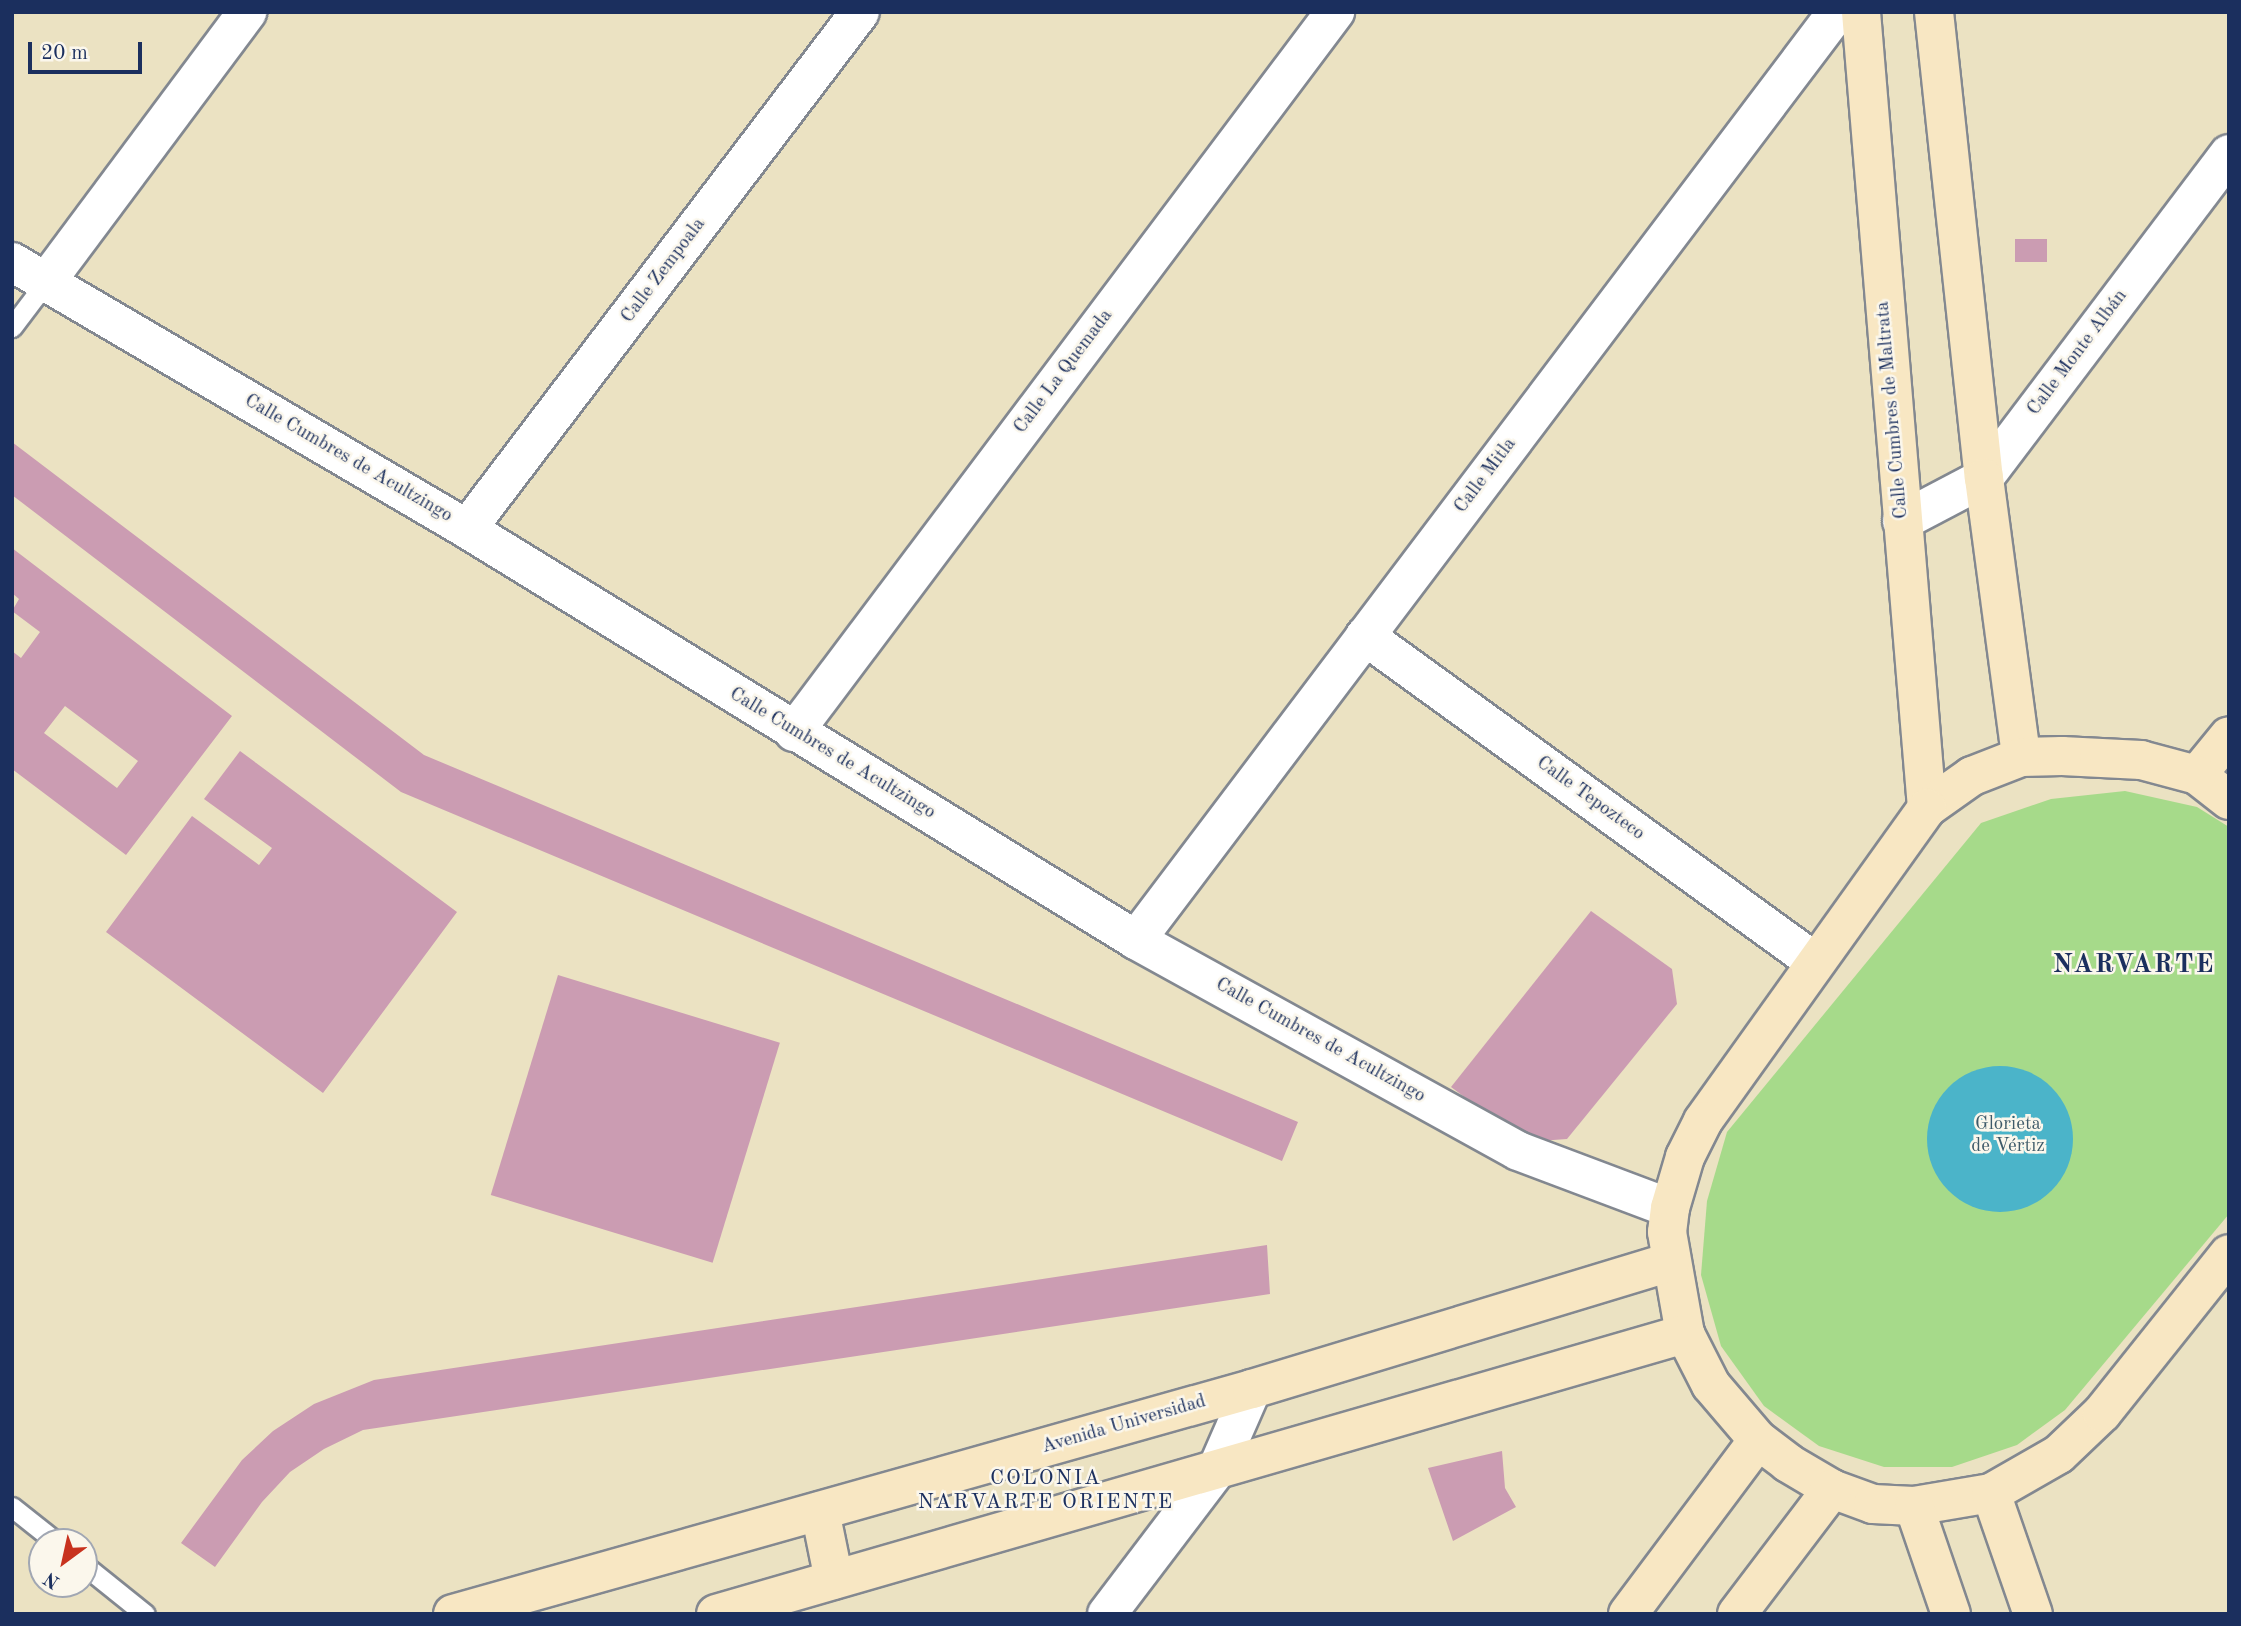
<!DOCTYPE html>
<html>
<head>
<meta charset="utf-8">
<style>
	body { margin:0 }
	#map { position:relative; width:2241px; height:1626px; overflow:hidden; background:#ebe2c2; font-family:"Old Standard TT",serif }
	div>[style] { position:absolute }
	.green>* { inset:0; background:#a6da8a }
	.water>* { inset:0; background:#4bb4c9 }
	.round { border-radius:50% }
	.building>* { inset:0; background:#cb9cb2; transform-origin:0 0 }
	.roads { filter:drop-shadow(2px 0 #838890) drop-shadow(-2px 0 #838890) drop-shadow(0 2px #838890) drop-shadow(0 -2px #838890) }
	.service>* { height:19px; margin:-9.5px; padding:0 9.5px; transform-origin:9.5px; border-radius:9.5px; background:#fff }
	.minor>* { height:38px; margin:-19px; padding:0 19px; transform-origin:19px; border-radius:19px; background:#fff }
	.tertiary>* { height:38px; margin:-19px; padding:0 19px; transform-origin:19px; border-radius:19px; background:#fff }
	.secondary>* { height:38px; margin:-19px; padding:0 19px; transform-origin:19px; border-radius:19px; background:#f8e7c3 }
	span { translate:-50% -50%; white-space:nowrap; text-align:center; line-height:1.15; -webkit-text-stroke:5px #fbf7ec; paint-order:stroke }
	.street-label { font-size:19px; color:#1b2f5e }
	.park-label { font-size:19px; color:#3e5a69 }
	.neighbourhood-label { font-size:21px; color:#1b2f5e; letter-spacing:2px }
	.district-label { font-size:26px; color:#1b2f5e; font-weight:700; letter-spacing:2px }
	.frame { position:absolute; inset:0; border:14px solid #1b2f5e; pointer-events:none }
	.north { position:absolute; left:28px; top:1528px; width:70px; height:70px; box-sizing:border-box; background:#fbf7ec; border:2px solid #a1a7b3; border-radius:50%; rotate:213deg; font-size:19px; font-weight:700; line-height:28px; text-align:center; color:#1b2f5e }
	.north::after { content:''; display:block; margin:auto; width:24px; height:32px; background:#c8321e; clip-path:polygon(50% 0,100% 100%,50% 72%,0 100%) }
	.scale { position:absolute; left:28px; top:42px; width:114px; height:32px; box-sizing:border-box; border:4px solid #1b2f5e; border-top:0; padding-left:9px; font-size:21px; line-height:24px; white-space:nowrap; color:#1b2f5e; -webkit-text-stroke:5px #fbf7ec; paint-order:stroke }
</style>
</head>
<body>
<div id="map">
	<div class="green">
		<div style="clip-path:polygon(2125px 791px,2197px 807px,2229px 827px,2229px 1214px,2065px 1410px,2017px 1445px,1952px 1467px,1884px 1467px,1819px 1446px,1764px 1406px,1721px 1346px,1701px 1275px,1707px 1201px,1727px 1132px,1981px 823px,2051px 799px)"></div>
	</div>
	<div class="water">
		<div class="round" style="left:1927px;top:1066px;width:146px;height:146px"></div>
	</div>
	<div class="building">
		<div style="left:2047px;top:239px;width:23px;height:32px;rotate:90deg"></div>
		<div style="clip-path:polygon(12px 442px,424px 755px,1298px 1122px,1282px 1161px,401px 792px,12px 495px)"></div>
		<div style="clip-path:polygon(evenodd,12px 548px,232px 716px,126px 855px,12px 769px,12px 651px,21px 658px,40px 632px,12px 611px,19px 599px,12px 593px,12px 548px,65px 706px,138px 761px,117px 788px,44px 733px,65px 706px)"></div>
		<div style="clip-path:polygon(240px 751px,457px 912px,323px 1093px,106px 932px,192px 816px,259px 865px,272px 848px,204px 799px)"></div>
		<div style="clip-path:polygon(1591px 911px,1672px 969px,1677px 1004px,1567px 1139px,1525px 1142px,1451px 1087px)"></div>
		<div style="left:558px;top:975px;width:232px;height:230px;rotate:17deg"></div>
		<div style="clip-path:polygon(1267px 1245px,1270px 1294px,363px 1430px,324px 1449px,290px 1472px,262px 1502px,215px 1567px,181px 1543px,242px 1460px,273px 1431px,314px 1404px,374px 1380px)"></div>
		<div style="clip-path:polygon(1502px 1451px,1505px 1488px,1516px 1507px,1453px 1541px,1428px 1468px)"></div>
	</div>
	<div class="roads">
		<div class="service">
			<div style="left:12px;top:327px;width:56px;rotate:-52.9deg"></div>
			<div style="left:12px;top:1507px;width:56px;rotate:38.5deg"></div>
			<div style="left:84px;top:1565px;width:78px;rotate:38.8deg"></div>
		</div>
		<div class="minor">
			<div style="left:46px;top:282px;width:337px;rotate:-53.3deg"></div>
			<div style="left:1902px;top:521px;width:93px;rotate:-27.7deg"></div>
			<div style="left:1984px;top:478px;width:406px;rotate:-52.9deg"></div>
			<div style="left:467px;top:529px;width:649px;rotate:-52.76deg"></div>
			<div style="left:1365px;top:636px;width:556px;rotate:35.92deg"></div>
			<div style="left:794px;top:732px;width:901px;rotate:-53.08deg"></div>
			<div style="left:1136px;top:940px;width:1163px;rotate:-52.93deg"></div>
			<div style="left:1107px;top:1614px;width:182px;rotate:-52.8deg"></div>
			<div style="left:1217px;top:1469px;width:87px;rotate:-66.4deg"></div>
		</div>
		<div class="tertiary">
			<div style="left:12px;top:262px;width:528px;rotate:30.4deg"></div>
			<div style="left:467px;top:529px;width:785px;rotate:31.56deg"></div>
			<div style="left:1136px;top:940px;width:436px;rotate:28.9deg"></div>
			<div style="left:1518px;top:1151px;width:162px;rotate:20.6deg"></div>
		</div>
		<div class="secondary">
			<div style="left:1861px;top:12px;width:799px;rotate:85.26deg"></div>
			<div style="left:1934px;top:12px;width:469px;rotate:83.9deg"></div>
			<div style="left:1984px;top:478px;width:281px;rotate:82.4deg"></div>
			<div style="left:2197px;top:775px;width:50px;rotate:-50.6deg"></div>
			<div style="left:2229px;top:800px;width:41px;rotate:-142deg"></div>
			<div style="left:2197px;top:775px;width:58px;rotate:-165deg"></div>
			<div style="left:2141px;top:760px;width:79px;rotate:-177.1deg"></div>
			<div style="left:2062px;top:756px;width:41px;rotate:178.6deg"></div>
			<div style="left:2021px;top:757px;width:53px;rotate:158.8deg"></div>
			<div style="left:1972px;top:776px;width:55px;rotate:144.6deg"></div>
			<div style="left:1927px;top:808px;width:385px;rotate:125.6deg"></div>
			<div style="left:1703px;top:1121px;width:40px;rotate:116.6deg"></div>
			<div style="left:1685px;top:1157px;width:53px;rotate:106.4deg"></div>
			<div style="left:1670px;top:1208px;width:24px;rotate:97deg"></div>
			<div style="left:1667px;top:1232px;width:104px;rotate:80deg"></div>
			<div style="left:1685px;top:1334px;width:57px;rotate:63deg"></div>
			<div style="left:1711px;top:1385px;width:72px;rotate:49.5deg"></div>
			<div style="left:1758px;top:1440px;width:38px;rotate:37deg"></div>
			<div style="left:1788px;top:1463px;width:51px;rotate:30.6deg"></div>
			<div style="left:1832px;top:1489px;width:44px;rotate:20.1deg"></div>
			<div style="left:1873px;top:1504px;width:41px;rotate:2.8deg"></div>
			<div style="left:1914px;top:1506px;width:78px;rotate:-9.6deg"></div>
			<div style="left:1991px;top:1493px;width:78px;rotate:-29.8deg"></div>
			<div style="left:2059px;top:1454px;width:59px;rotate:-43.6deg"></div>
			<div style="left:2102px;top:1413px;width:203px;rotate:-51.4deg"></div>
			<div style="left:1991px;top:1493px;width:128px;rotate:70.9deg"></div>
			<div style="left:1914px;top:1506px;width:114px;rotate:71.1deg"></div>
			<div style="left:820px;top:1511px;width:70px;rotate:78.5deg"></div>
			<div style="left:453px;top:1614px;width:830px;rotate:-15.73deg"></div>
			<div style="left:1252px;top:1389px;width:437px;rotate:-16.9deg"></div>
			<div style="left:716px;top:1614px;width:1009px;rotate:-16.12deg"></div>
			<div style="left:1628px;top:1614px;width:217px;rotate:-53.2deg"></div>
			<div style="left:1737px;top:1614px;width:157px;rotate:-52.8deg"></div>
		</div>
	</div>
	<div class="street-label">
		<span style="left:664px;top:271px;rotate:-53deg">Calle Zempoala</span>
		<span style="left:2078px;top:353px;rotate:-53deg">Calle Monte Albán</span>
		<span style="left:1064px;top:372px;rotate:-53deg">Calle La Quemada</span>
		<span style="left:1893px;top:410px;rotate:-95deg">Calle Cumbres de Maltrata</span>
		<span style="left:348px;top:459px;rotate:30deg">Calle Cumbres de Acultzingo</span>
		<span style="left:1486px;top:476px;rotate:-53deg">Calle Mitla</span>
		<span style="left:832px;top:754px;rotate:31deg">Calle Cumbres de Acultzingo</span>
		<span style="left:1590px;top:799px;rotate:36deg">Calle Tepozteco</span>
		<span style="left:1320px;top:1041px;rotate:29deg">Calle Cumbres de Acultzingo</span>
		<span style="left:1124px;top:1425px;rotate:-16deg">Avenida Universidad</span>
	</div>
	<div class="park-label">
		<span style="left:2008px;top:1136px">Glorieta<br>de Vértiz</span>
	</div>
	<div class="neighbourhood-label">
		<span style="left:1046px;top:1491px">COLONIA<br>NARVARTE ORIENTE</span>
	</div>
	<div class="district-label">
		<span style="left:2134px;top:966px">NARVARTE</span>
	</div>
	<div class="frame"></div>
	<div class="north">N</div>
	<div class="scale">20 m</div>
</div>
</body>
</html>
